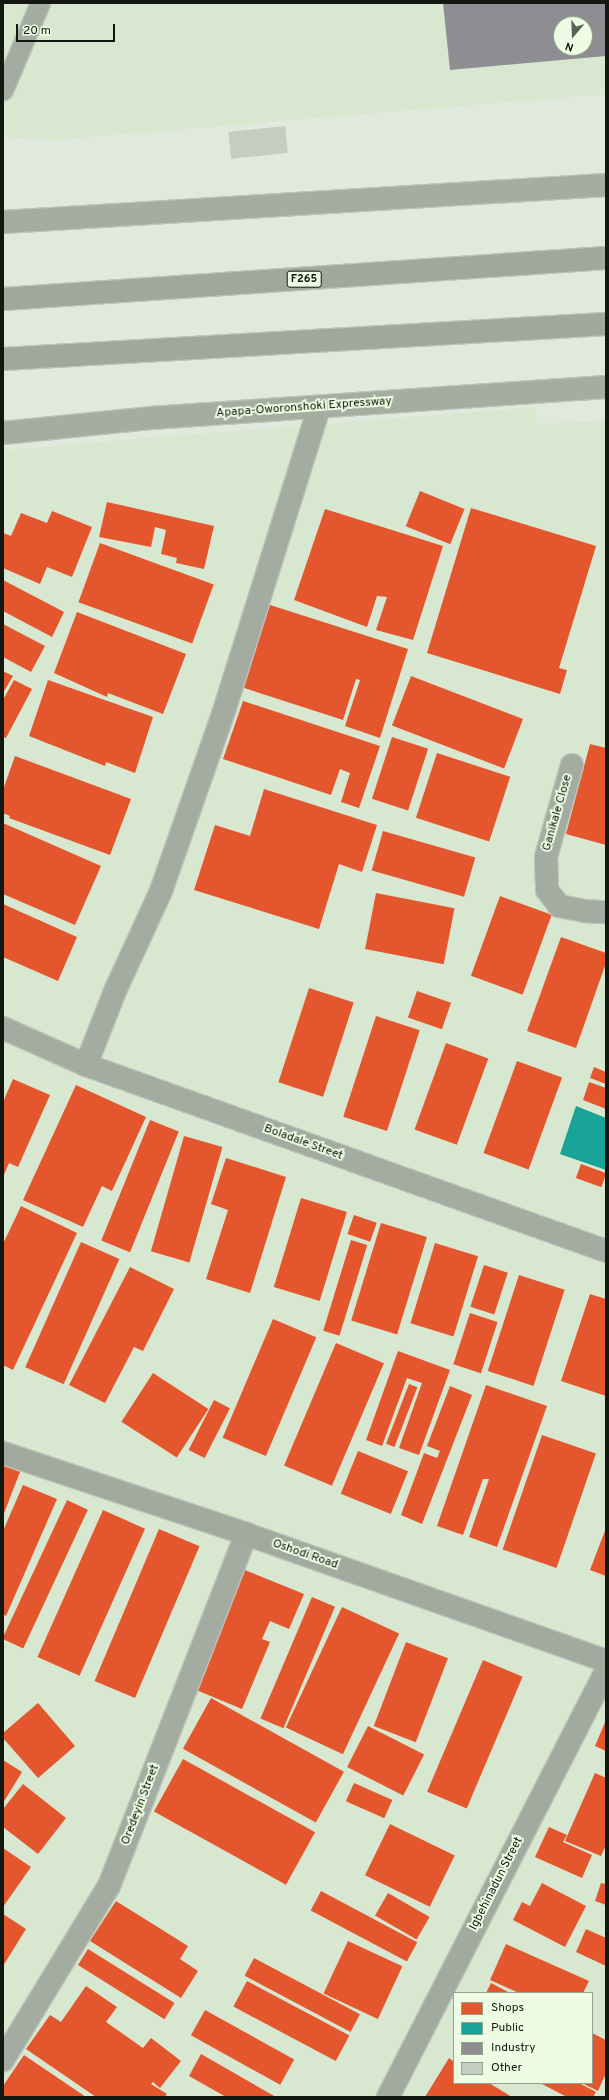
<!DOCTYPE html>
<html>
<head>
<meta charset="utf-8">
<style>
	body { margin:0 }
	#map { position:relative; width:609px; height:2100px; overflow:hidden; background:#e0e9dc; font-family:Overpass,sans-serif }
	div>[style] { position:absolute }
	.built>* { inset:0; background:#d8e7d0 }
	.shops>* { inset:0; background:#e4572e; transform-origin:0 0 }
	.public>* { inset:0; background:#17a398 }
	.industry>* { inset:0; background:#8d8d92 }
	.building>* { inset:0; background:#c5ccc2; transform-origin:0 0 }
	.roads { filter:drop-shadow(1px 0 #bcc3b8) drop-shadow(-1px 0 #bcc3b8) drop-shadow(0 1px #bcc3b8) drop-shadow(0 -1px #bcc3b8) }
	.lane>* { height:19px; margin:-9.5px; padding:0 9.5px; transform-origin:9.5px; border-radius:9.5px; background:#a4aba0 }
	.street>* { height:22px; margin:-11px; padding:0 11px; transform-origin:11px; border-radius:11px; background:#a4aba0 }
	.secondary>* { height:22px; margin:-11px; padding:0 11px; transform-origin:11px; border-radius:11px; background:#a2a99e }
	.primary>* { height:22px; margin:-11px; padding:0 11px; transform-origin:11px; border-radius:11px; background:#a4ada0 }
	.highway>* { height:22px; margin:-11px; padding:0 11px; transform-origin:11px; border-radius:11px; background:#9fa89a }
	span { translate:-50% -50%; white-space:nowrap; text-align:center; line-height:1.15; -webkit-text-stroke:4px #ecfde3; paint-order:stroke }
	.shield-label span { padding:1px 3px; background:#ecfde3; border:1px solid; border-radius:3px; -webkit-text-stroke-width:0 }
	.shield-label { font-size:11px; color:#12180f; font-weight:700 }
	.street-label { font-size:12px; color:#12180f }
	.frame { position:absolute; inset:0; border:4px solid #12180f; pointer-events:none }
	.legend { position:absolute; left:453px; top:1992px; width:140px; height:92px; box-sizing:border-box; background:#ecfde3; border:1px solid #95a18e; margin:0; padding:5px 7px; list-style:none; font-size:12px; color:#12180f }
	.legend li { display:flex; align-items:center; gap:8px; height:20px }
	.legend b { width:20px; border:1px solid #95a18e }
	.north { position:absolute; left:553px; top:16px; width:40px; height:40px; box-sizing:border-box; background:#ecfde3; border:1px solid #95a18e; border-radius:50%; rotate:199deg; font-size:11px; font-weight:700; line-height:16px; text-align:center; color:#12180f }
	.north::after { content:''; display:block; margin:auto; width:14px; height:18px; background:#5a6157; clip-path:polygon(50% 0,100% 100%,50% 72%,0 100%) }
	.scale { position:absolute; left:16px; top:24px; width:99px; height:18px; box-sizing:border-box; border:2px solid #12180f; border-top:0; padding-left:5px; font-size:12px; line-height:14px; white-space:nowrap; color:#12180f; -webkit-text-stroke:3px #ecfde3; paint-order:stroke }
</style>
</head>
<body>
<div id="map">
	<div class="built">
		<div style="clip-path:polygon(evenodd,3px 3px,606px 3px,606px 94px,54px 140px,3px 137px,3px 3px,561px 24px,585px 24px,585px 48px,561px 48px,561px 24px)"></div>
		<div style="clip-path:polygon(evenodd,535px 407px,537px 424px,606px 421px,606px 2097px,3px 2097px,3px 450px,535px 407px,454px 1993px,592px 1993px,592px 2083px,454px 2083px,454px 1993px)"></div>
	</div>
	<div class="shops">
		<div style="left:420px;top:491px;width:48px;height:38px;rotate:22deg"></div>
		<div style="clip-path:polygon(107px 502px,214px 526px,204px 569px,176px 563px,177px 558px,161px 554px,166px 530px,155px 527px,151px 547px,99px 537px)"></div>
		<div style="clip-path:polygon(471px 508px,596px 546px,559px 668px,567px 670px,560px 694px,427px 653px)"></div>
		<div style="clip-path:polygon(325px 509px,443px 546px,413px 640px,376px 630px,387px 597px,377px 596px,367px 627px,294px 600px)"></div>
		<div style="clip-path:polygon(52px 511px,92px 527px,72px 577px,47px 567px,40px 584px,3px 568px,3px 533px,11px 536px,21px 513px,47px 523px)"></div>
		<div style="left:100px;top:543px;width:121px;height:63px;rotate:20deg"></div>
		<div style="clip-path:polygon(3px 580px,64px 612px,52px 637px,3px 611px)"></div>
		<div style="clip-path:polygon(267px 604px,408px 649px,380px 738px,345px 726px,360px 680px,356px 679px,343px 720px,241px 687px)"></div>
		<div style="clip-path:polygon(77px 612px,186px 654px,163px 714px,108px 693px,107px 697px,54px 673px)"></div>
		<div style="clip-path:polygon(3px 624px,45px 646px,31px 672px,3px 657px)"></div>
		<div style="clip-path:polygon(3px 671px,13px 676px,3px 693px)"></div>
		<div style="left:411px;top:676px;width:120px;height:53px;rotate:21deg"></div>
		<div style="clip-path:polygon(14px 680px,32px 689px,6px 738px,3px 737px,3px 700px)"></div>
		<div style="clip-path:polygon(48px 680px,153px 717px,135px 773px,106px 762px,105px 766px,29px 736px)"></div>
		<div style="clip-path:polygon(243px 701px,380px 746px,359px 808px,341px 802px,350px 773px,340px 769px,331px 795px,223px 759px)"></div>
		<div style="left:392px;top:737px;width:38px;height:65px;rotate:18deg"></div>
		<div style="clip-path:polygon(590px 744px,606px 748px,606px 845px,566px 834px)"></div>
		<div style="left:437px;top:753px;width:77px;height:68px;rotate:18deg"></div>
		<div style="clip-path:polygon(15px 756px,131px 799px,110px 855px,9px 818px,10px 816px,3px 813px,3px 790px)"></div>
		<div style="clip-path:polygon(264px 789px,377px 825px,362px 872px,339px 864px,319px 929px,194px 890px,215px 825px,250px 836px)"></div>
		<div style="clip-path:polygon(3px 823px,101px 866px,75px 925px,3px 894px)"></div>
		<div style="left:383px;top:831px;width:96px;height:41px;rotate:16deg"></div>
		<div style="left:376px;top:893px;width:80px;height:57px;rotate:11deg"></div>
		<div style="left:500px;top:896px;width:55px;height:85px;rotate:20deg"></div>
		<div style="clip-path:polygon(3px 904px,77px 937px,58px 981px,3px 957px)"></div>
		<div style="clip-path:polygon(561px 937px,606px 953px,606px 963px,576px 1048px,527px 1031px)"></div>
		<div style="left:309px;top:988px;width:47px;height:99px;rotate:18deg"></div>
		<div style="left:417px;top:991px;width:36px;height:28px;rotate:19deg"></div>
		<div style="left:376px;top:1016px;width:46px;height:106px;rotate:18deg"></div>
		<div style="left:446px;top:1043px;width:45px;height:92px;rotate:20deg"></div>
		<div style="left:517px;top:1061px;width:48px;height:98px;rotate:20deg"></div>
		<div style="clip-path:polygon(594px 1067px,606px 1072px,606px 1084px,590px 1078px)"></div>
		<div style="clip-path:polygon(13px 1079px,50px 1095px,18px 1167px,9px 1163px,3px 1177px,3px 1102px)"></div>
		<div style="clip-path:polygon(589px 1082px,606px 1088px,606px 1109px,583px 1100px)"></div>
		<div style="clip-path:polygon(76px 1085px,146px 1117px,112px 1191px,102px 1186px,83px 1227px,23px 1200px)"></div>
		<div style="left:150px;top:1120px;width:31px;height:130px;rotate:22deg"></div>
		<div style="left:184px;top:1136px;width:40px;height:120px;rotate:16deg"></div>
		<div style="clip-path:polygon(226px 1158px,286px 1177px,250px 1293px,206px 1279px,228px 1210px,211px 1204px)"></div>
		<div style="left:581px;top:1164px;width:27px;height:15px;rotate:20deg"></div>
		<div style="left:301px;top:1198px;width:48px;height:93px;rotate:17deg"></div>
		<div style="clip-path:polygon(21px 1206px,77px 1233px,13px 1370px,3px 1365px,3px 1244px)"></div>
		<div style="left:354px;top:1215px;width:24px;height:20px;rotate:19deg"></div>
		<div style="left:381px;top:1223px;width:48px;height:102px;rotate:17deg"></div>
		<div style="left:351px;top:1240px;width:17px;height:95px;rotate:17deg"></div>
		<div style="left:81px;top:1242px;width:42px;height:137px;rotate:24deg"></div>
		<div style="left:435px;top:1243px;width:45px;height:84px;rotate:17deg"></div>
		<div style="left:484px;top:1265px;width:25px;height:44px;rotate:18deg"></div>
		<div style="clip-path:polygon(130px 1267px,174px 1289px,143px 1351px,134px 1347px,105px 1403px,69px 1385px)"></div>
		<div style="left:519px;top:1275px;width:48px;height:101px;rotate:18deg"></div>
		<div style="clip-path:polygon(590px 1294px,606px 1299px,606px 1396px,561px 1381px)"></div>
		<div style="left:470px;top:1313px;width:29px;height:54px;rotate:18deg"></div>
		<div style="left:273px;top:1319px;width:47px;height:129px;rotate:23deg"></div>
		<div style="left:336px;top:1343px;width:52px;height:133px;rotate:23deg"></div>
		<div style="clip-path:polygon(398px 1351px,450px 1370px,419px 1455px,399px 1448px,422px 1383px,407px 1378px,382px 1446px,366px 1440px)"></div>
		<div style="left:153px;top:1373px;width:66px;height:58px;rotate:33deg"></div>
		<div style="left:409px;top:1384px;width:9px;height:64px;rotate:21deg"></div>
		<div style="clip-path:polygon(486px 1385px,547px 1406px,497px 1547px,469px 1537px,489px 1479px,483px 1479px,463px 1535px,437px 1526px)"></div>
		<div style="clip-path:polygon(450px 1386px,472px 1395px,422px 1524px,401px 1515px,424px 1453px,437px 1458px,440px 1451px,427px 1446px)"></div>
		<div style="left:214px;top:1400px;width:18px;height:56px;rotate:27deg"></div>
		<div style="left:542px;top:1435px;width:57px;height:121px;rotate:19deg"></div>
		<div style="left:358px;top:1451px;width:54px;height:46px;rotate:22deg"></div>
		<div style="clip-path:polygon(3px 1465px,20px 1472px,3px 1516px)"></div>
		<div style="clip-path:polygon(23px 1485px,57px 1499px,6px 1616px,3px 1614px,3px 1531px)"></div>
		<div style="left:67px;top:1500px;width:23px;height:153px;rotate:25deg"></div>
		<div style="left:103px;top:1510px;width:46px;height:161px;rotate:24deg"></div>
		<div style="clip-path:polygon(606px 1528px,606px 1576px,590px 1570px)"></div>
		<div style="left:159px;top:1529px;width:44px;height:165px;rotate:23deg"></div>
		<div style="clip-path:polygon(240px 1568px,304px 1594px,289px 1629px,270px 1621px,262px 1639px,270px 1642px,242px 1709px,189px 1687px)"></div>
		<div style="left:312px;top:1597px;width:25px;height:132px;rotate:23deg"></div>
		<div style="left:342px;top:1607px;width:63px;height:133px;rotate:25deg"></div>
		<div style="left:406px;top:1642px;width:45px;height:90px;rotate:21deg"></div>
		<div style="left:483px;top:1660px;width:43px;height:143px;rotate:23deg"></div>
		<div style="left:211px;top:1698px;width:152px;height:58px;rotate:29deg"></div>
		<div style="clip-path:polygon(38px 1703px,75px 1746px,38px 1778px,3px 1738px,3px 1733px)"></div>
		<div style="clip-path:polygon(606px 1720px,606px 1751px,595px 1746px)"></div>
		<div style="left:368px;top:1726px;width:63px;height:46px;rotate:27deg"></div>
		<div style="left:183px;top:1759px;width:151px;height:60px;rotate:29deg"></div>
		<div style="clip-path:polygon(3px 1760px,22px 1772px,3px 1803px)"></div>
		<div style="clip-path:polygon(595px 1773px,606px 1778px,606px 1845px,601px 1856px,565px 1841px)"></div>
		<div style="left:354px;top:1783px;width:42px;height:20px;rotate:24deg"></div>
		<div style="clip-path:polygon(23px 1784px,66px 1818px,38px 1854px,3px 1827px,3px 1809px)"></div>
		<div style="left:390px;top:1824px;width:72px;height:57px;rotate:26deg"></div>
		<div style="clip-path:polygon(549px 1827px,567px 1835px,563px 1842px,592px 1855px,582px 1878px,535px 1857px)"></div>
		<div style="clip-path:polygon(3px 1848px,31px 1867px,3px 1907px)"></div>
		<div style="clip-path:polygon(542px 1883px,586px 1906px,565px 1947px,513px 1920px,522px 1902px,530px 1906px)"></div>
		<div style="clip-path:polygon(601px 1883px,606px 1884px,606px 1905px,595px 1901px)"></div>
		<div style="left:321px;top:1891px;width:109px;height:22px;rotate:28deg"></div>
		<div style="left:388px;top:1893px;width:48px;height:26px;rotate:30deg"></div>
		<div style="clip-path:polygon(116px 1901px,188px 1946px,180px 1959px,198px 1971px,181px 1998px,90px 1941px)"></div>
		<div style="clip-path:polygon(3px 1914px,26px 1929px,3px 1966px)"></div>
		<div style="clip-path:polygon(586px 1929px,606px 1938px,606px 1966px,576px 1952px)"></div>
		<div style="left:348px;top:1941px;width:60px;height:58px;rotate:25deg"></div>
		<div style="clip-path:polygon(506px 1944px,589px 1981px,583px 1993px,519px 1993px,490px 1980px)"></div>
		<div style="left:88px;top:1949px;width:102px;height:19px;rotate:32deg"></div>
		<div style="left:254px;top:1958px;width:120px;height:20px;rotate:28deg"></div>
		<div style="left:247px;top:1981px;width:116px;height:29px;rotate:28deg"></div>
		<div style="clip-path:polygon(491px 1983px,510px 1993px,486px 1993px)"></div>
		<div style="clip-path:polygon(86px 1986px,117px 2007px,106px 2022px,143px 2048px,151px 2038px,181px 2061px,160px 2088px,153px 2082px,151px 2084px,167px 2094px,165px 2097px,96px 2097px,26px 2049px,50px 2015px,61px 2022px)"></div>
		<div style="left:205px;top:2010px;width:102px;height:29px;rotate:29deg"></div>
		<div style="clip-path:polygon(592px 2033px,606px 2040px,606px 2073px,598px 2091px,582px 2083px,592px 2083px)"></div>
		<div style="clip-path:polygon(201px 2054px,276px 2097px,226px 2097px,189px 2076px)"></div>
		<div style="clip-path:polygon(24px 2055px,86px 2097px,3px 2097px,3px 2086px)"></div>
		<div style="clip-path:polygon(449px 2058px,454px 2062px,454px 2083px,489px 2083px,512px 2097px,425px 2097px)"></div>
		<div style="clip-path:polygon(540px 2083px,579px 2083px,596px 2092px,593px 2097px,567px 2097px)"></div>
	</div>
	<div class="public">
		<div style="clip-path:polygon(576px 1106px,606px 1118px,606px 1170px,560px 1154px)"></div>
	</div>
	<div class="industry">
		<div style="clip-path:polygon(evenodd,443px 3px,606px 3px,606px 56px,450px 70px,443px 3px,561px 24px,585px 24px,585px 48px,561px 48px,561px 24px)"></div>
	</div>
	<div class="building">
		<div style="left:285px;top:126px;width:27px;height:57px;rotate:84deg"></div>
	</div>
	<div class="roads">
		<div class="lane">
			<div style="left:3px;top:90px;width:95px;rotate:-67deg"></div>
		</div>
		<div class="street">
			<div style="left:572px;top:765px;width:96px;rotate:105.8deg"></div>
			<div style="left:546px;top:857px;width:33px;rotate:88deg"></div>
			<div style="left:547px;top:890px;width:20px;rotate:53deg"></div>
			<div style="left:559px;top:906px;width:25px;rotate:11deg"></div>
			<div style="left:584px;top:911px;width:22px;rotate:3deg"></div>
			<div style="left:3px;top:1028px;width:91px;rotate:24deg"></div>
			<div style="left:86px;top:1065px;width:552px;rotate:19.68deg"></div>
			<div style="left:86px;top:1065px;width:79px;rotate:-68.6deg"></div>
			<div style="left:115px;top:991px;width:110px;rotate:-65.3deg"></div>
			<div style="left:161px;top:891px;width:191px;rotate:-70.7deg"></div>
			<div style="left:224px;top:711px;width:318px;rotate:-72.6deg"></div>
			<div style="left:3px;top:2060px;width:204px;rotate:-58.7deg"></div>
			<div style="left:109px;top:1886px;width:378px;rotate:-68.7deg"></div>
		</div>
		<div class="secondary">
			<div style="left:3px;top:1453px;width:256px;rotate:18.4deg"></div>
			<div style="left:246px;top:1534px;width:382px;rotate:19.4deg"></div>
			<div style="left:388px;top:2097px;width:479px;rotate:-62.9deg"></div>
		</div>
		<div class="primary">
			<div style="left:3px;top:222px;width:604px;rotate:-3.51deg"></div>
			<div style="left:3px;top:433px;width:149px;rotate:-5.8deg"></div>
			<div style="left:151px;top:418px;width:456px;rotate:-3.9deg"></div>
		</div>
		<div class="highway">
			<div style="left:3px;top:299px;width:604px;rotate:-3.89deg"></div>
			<div style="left:3px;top:359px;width:604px;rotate:-3.32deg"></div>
		</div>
	</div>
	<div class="shield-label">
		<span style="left:304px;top:279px">F265</span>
	</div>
	<div class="street-label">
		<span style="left:304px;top:408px;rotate:-4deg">Apapa-Oworonshoki Expressway</span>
		<span style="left:558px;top:813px;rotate:-74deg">Ganikale Close</span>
		<span style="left:303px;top:1143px;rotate:20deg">Boladale Street</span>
		<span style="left:305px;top:1555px;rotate:19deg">Oshodi Road</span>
		<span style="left:141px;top:1805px;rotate:-69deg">Oredeyin Street</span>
		<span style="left:497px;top:1884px;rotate:-63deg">Igbehinadun Street</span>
	</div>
	<div class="frame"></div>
	<ul class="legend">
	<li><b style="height:11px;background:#e4572e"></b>Shops</li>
	<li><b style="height:11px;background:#17a398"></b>Public</li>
	<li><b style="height:11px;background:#8d8d92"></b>Industry</li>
	<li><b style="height:11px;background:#c5ccc2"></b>Other</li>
	</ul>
	<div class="north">N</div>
	<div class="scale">20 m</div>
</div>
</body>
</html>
